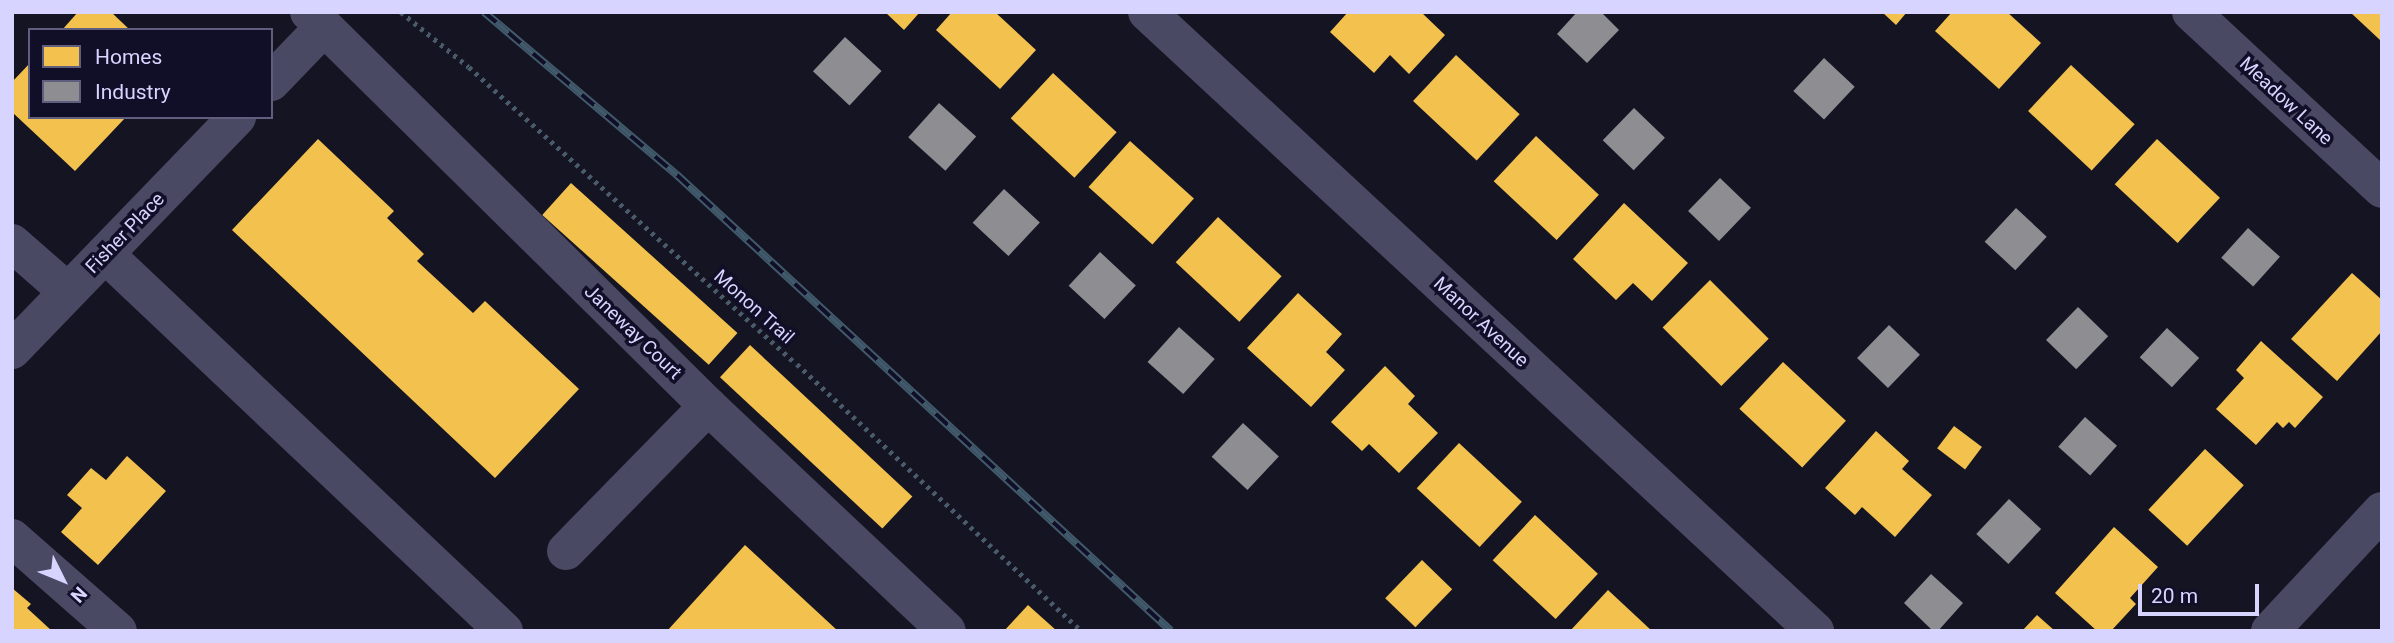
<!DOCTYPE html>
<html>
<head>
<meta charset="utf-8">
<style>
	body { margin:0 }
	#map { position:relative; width:2394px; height:643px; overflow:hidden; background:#151422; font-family:Roboto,sans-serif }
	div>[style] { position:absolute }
	.homes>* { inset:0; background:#f2c14e; transform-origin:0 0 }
	.industry>* { inset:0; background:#8d8d92; transform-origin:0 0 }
	.path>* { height:4.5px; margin-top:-2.25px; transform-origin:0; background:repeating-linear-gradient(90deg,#495b6a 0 3.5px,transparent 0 8.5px) }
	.minor>* { height:38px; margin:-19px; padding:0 19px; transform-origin:19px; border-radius:19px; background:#494963 }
	.rail>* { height:8px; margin-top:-4px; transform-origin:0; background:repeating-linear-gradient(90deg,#110e28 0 16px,#415a6b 0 32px); box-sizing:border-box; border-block:2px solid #415a6b }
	span { translate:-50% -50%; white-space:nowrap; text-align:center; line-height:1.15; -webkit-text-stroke:7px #110e28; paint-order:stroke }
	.street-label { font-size:19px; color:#d7d5ff }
	.frame { position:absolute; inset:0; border:14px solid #d7d5ff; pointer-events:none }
	.legend { position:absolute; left:28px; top:28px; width:245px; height:91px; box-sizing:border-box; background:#110e28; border:2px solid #605e7e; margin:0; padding:9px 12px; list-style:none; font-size:21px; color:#d7d5ff }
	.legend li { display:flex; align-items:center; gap:14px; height:35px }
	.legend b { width:35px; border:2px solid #605e7e }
	.north { position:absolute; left:28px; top:545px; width:70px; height:70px; -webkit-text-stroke:5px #110e28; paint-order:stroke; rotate:133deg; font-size:19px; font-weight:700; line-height:28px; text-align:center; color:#d7d5ff }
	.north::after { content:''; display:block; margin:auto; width:24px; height:32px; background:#d7d5ff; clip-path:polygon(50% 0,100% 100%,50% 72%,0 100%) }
	.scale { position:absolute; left:2138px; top:584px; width:121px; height:32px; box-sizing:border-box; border:4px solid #d7d5ff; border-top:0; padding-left:9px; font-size:21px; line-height:24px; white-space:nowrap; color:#d7d5ff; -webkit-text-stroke:5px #110e28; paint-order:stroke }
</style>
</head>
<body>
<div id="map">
	<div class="homes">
		<div style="clip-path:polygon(78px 12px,111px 12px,130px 30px,62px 30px)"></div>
		<div style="clip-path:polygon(885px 12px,920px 12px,904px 30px)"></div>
		<div style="clip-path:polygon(952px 12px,995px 12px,1036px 50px,1000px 89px,936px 30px)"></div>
		<div style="clip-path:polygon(1348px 12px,1421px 12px,1445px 35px,1409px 74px,1390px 55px,1374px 73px,1330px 32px)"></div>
		<div style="clip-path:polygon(1882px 12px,1907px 12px,1896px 25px)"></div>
		<div style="clip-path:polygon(1952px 12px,2007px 12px,2041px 43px,1999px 89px,1935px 31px)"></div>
		<div style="clip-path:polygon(2350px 12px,2382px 12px,2382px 38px,2380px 40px)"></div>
		<div style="left:1456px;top:55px;width:87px;height:63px;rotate:43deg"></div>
		<div style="clip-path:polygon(30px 63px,30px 117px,126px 117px,75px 171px,12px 112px,12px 82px)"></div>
		<div style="left:2071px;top:65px;width:87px;height:63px;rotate:43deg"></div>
		<div style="left:1053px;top:73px;width:87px;height:62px;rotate:43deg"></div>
		<div style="left:1536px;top:136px;width:86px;height:62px;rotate:43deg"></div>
		<div style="clip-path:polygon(318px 139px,394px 211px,387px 218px,424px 254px,417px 261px,473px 313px,485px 301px,579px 389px,495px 478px,232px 230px)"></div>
		<div style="left:2157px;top:139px;width:86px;height:62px;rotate:43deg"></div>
		<div style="left:1130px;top:141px;width:86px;height:62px;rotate:42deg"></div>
		<div style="left:571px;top:183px;width:224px;height:43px;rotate:42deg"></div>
		<div style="clip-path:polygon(1624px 203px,1688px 263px,1652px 301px,1633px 283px,1616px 300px,1573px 259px)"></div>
		<div style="left:1218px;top:217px;width:87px;height:62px;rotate:43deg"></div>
		<div style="clip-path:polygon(2352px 273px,2382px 300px,2382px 331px,2337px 381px,2291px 339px)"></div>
		<div style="left:1710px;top:280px;width:83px;height:67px;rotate:45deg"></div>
		<div style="clip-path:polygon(1298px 293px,1342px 334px,1326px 352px,1345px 370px,1311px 407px,1247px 348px)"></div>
		<div style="clip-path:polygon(2261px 341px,2323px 397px,2295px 428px,2289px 422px,2283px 428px,2277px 422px,2256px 445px,2216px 409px,2244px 378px,2236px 370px)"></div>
		<div style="left:750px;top:345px;width:222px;height:44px;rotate:43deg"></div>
		<div style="left:1783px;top:362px;width:86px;height:64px;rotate:43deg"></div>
		<div style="clip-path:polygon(1385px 366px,1415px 396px,1408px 404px,1438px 433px,1399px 473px,1369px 444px,1362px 451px,1331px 422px)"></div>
		<div style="left:1954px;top:426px;width:35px;height:28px;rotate:37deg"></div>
		<div style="clip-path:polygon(1876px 431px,1909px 461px,1902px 469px,1932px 495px,1895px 537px,1862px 507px,1855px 515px,1825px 488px)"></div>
		<div style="left:1459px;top:443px;width:86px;height:62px;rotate:43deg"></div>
		<div style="left:2205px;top:449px;width:53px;height:83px;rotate:43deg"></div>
		<div style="clip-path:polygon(127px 456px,166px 491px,98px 565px,61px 532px,82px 508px,67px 495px,91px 468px,106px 480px)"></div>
		<div style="left:1535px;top:515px;width:86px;height:62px;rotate:43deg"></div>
		<div style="clip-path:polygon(2114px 527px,2158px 567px,2130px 598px,2136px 604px,2111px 631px,2097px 631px,2055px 593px)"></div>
		<div style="clip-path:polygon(745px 545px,838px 631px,667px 631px)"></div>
		<div style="left:1422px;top:560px;width:42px;height:53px;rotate:44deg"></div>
		<div style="clip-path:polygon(12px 588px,31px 604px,27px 608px,52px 631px,12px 631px)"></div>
		<div style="clip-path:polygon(1608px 590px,1652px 631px,1570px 631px)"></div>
		<div style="clip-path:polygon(1028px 605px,1057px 631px,1004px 631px)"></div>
		<div style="clip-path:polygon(2037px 615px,2055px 631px,2022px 631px)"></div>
	</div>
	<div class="industry">
		<div style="clip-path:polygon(1577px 12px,1601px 12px,1619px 30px,1587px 63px,1557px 34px)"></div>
		<div style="left:845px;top:37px;width:50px;height:47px;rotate:43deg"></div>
		<div style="left:1824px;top:58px;width:42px;height:45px;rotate:43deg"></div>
		<div style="left:939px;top:103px;width:50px;height:46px;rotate:42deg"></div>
		<div style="left:1634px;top:108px;width:43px;height:45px;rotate:44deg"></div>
		<div style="left:1720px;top:178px;width:43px;height:46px;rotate:44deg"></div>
		<div style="left:1004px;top:189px;width:49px;height:46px;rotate:43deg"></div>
		<div style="left:2016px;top:208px;width:42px;height:46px;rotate:43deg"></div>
		<div style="left:2248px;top:228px;width:43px;height:40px;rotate:42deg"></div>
		<div style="left:1100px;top:252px;width:49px;height:46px;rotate:43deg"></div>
		<div style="left:2078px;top:307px;width:42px;height:46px;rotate:44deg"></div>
		<div style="left:1889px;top:325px;width:43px;height:46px;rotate:44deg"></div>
		<div style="left:1179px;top:327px;width:48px;height:47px;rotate:42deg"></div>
		<div style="left:2167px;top:328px;width:44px;height:40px;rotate:43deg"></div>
		<div style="left:2085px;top:417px;width:43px;height:40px;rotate:42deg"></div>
		<div style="left:1243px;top:423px;width:49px;height:46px;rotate:43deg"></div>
		<div style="left:2009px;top:499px;width:44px;height:48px;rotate:43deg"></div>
		<div style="clip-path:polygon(1931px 574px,1963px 603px,1938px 631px,1933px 631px,1904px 603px)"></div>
	</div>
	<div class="path">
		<div style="left:401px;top:12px;width:87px;rotate:39deg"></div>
		<div style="left:469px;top:67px;width:442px;rotate:42.2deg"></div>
		<div style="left:797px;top:364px;width:390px;rotate:43.2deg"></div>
	</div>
	<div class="minor">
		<div style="left:309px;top:12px;width:561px;rotate:44.64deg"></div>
		<div style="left:708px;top:406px;width:328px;rotate:43.3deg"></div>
		<div style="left:1147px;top:12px;width:911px;rotate:42.82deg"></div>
		<div style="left:2191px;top:12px;width:260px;rotate:42.8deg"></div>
		<div style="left:271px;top:82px;width:75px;rotate:-46.1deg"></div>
		<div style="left:12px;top:243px;width:74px;rotate:41.2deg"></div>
		<div style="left:105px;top:254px;width:549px;rotate:43.38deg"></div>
		<div style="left:12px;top:350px;width:324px;rotate:-46deg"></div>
		<div style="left:12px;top:538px;width:141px;rotate:41.3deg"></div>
		<div style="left:566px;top:551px;width:203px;rotate:-45.6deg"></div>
		<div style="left:2270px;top:631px;width:164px;rotate:-47deg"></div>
	</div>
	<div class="rail">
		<div style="left:484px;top:12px;width:253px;rotate:40.2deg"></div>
		<div style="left:677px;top:175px;width:672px;rotate:42.71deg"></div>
	</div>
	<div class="street-label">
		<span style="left:2286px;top:101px;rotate:43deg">Meadow Lane</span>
		<span style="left:125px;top:233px;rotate:-46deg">Fisher Place</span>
		<span style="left:754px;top:307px;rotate:42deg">Monon Trail</span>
		<span style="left:1481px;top:322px;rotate:43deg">Manor Avenue</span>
		<span style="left:633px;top:332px;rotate:44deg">Janeway Court</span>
	</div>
	<div class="frame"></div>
	<ul class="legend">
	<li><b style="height:19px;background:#f2c14e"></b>Homes</li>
	<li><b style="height:19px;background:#8d8d92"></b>Industry</li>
	</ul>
	<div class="north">N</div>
	<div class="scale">20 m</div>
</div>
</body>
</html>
